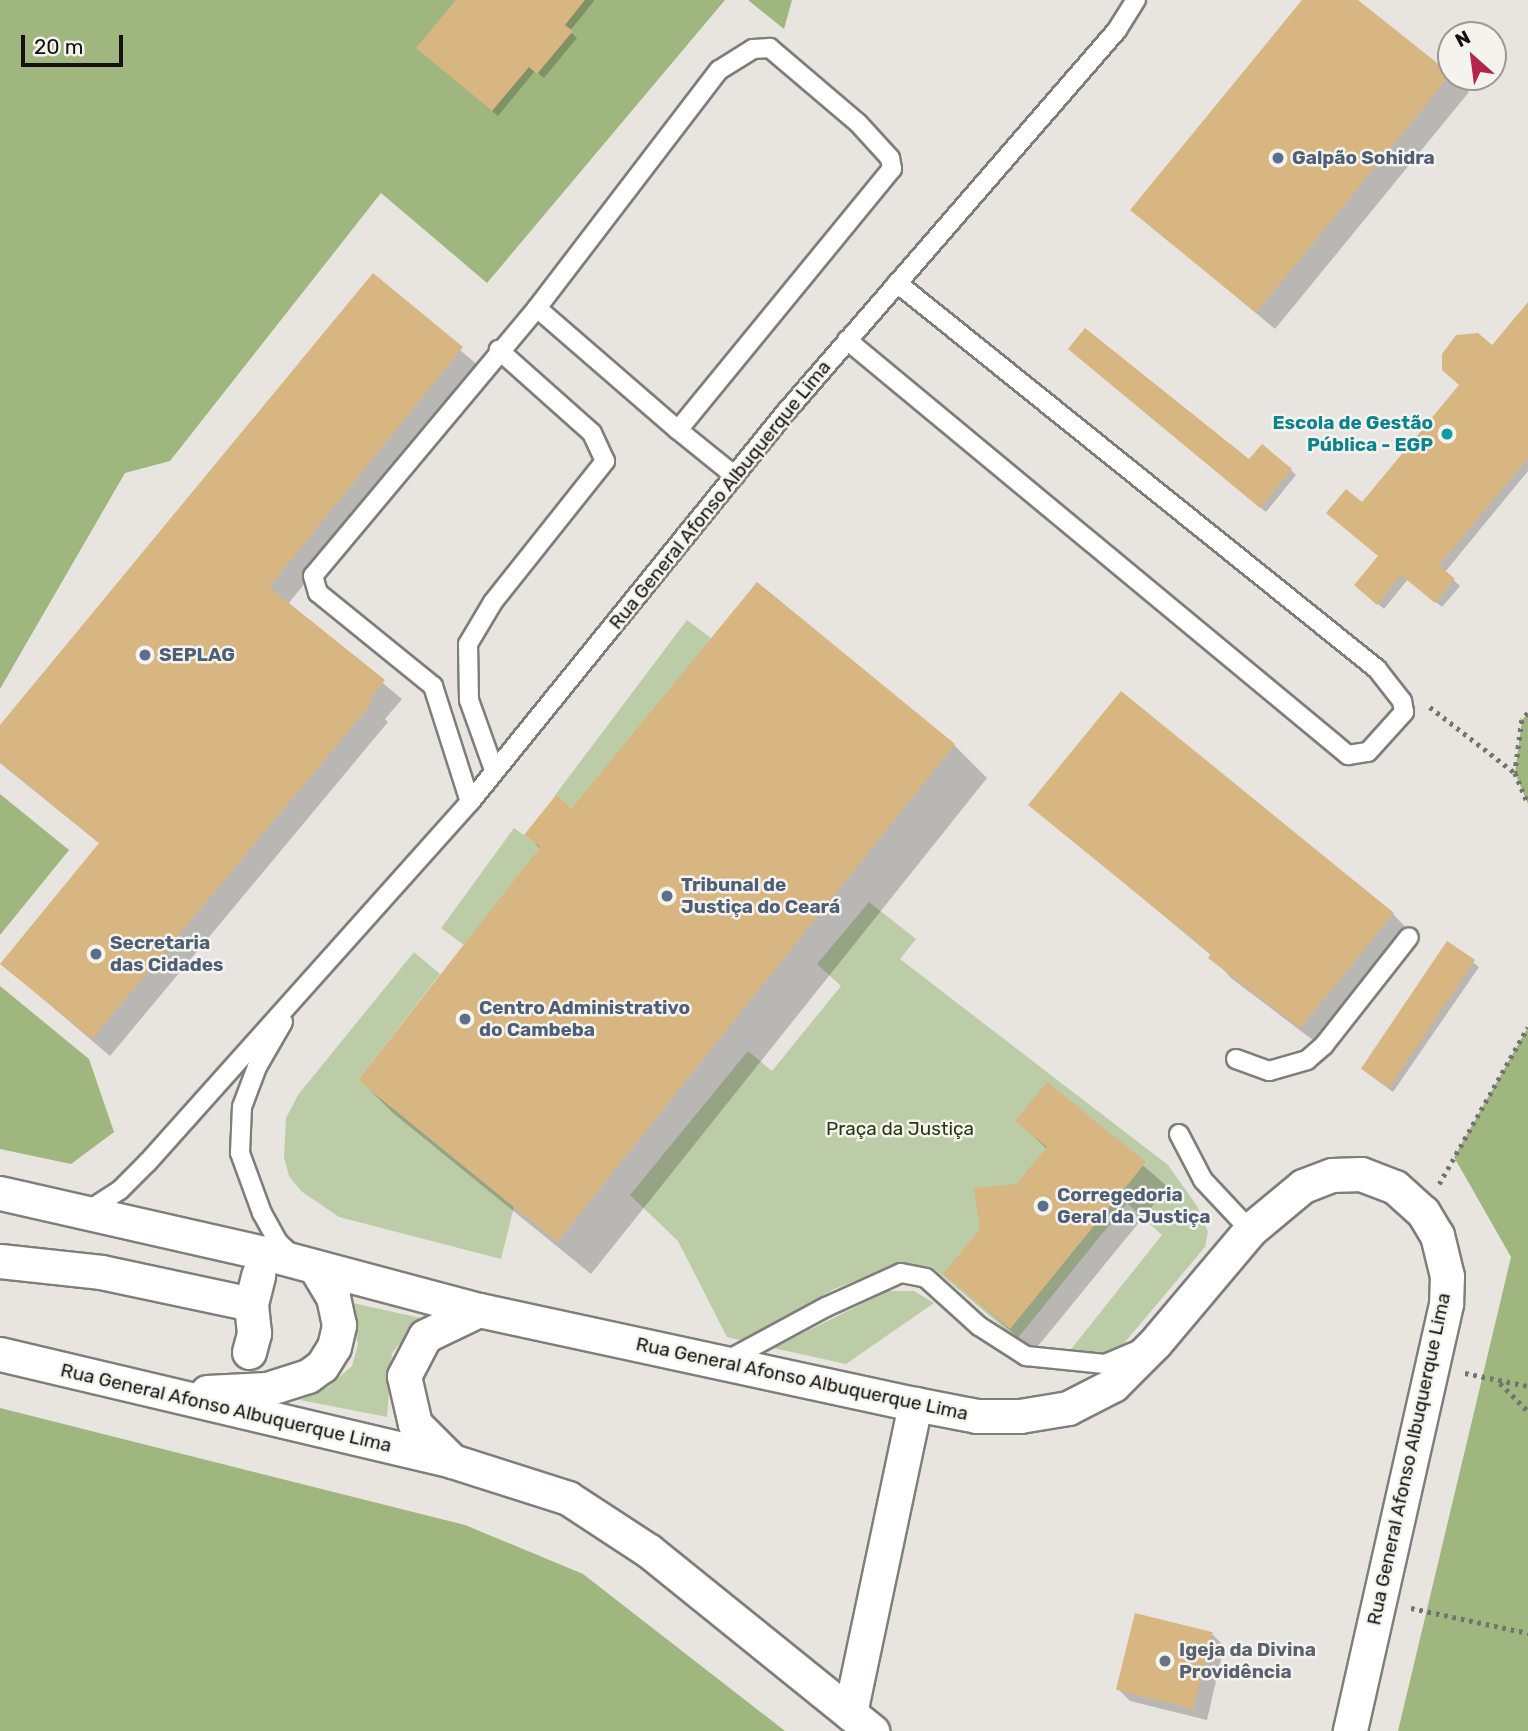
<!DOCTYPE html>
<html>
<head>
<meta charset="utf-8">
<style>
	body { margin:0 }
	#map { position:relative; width:1528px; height:1731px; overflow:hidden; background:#e8e5e0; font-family:Rubik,sans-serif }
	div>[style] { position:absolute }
	.green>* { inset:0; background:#bccca6; transform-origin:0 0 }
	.forest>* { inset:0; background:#9fb67f }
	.shadow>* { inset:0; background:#0003 }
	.building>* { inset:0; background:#d8b682; transform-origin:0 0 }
	.path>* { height:4.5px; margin-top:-2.25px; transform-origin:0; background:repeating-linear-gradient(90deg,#757371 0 3.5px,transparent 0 8.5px) }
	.roads { filter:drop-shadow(2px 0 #807e79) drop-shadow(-2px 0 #807e79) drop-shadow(0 2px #807e79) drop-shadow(0 -2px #807e79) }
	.lane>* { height:18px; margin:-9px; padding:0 9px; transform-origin:9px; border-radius:9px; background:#fff }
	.street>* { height:33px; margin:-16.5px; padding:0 16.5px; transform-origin:16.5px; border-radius:16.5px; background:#fff }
	.dots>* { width:19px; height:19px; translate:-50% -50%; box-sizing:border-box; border:4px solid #f5f3ed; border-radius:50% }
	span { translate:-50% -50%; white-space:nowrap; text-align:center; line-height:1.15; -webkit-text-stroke:5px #f5f3ed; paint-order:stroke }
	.service-label { font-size:19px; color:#4e5e75; font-weight:700 }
	.left { translate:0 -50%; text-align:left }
	.culture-label { font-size:19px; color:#0d838f; font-weight:700 }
	.right { translate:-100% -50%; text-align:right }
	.street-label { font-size:19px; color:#131211 }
	.park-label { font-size:19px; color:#29380f }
	.worship-label { font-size:19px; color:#5b616d; font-weight:700 }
	.north { position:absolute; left:1437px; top:21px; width:70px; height:70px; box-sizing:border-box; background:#f5f3ed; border:2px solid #9b9995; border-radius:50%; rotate:332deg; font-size:19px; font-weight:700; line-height:28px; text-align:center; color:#131211 }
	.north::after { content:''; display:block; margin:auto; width:24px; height:32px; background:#b5244a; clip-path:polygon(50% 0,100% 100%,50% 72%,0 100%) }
	.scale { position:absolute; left:21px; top:35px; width:102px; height:32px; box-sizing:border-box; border:4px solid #131211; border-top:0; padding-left:9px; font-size:21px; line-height:24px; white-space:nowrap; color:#131211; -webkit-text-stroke:5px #f5f3ed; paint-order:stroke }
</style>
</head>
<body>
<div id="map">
	<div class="green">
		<div style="left:687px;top:620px;width:30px;height:219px;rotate:37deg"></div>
		<div style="left:514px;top:828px;width:32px;height:124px;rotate:36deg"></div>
		<div style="clip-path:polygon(869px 902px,916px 939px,900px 959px,1168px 1165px,1197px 1206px,1208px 1232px,1205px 1247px,1120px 1348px,1093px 1358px,1073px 1354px,1072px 1348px,1162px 1235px,1127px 1203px,1017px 1339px,932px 1267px,901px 1263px,834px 1289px,744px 1341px,727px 1337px,678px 1241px,630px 1195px,748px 1051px,772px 1071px,841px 986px,817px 964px)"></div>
		<div style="clip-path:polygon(414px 952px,440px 974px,358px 1080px,514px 1207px,501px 1259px,339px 1217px,301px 1191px,289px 1176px,284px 1158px,286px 1118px,298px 1095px)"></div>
		<div style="clip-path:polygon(888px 1291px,914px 1291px,934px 1303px,846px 1364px,773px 1348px)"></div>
		<div style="clip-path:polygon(348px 1302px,430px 1320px,411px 1330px,392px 1353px,387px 1417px,300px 1400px,328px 1387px,352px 1366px,358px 1344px)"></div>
	</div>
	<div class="forest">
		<div style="clip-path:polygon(0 0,725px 0,487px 283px,381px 193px,170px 461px,125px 473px,0 689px)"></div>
		<div style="clip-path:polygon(748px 0,792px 0,784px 29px)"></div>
		<div style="clip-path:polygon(1528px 713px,1528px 804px,1515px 773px,1522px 720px)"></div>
		<div style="clip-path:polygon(0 794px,69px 850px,0 935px)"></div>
		<div style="clip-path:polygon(0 986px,89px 1059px,114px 1132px,71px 1164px,0 1149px)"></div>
		<div style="clip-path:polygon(1528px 1027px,1528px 1731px,1398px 1731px,1511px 1257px,1454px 1157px)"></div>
		<div style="clip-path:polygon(0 1408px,465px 1525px,583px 1574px,785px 1731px,0 1731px)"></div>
	</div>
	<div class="shadow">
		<div style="clip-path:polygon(458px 0,594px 0,594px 1px,570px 31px,577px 38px,544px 78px,535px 71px,498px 116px,424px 54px)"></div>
		<div style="clip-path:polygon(1304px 0,1355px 0,1469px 92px,1275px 329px,1133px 210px)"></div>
		<div style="clip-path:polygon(373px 276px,480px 367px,288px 604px,402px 699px,385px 719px,388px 722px,110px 1056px,2px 964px,100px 844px,0 763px,0 728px)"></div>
		<div style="clip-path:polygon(1528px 304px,1528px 471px,1445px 572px,1460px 586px,1442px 607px,1408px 579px,1384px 609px,1363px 591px,1380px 556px,1362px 504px)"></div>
		<div style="clip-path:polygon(1075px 354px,1249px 462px,1291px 470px,1296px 475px,1266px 512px)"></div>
		<div style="clip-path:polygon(954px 745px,987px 778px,591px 1274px,393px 1113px,360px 1080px,540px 849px,526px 834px,572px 811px)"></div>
		<div style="clip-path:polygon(1031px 805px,1393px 914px,1413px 935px,1322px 1047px,1231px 978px,1212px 956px)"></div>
		<div style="clip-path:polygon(1447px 943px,1479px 967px,1393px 1092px,1367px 1073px)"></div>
		<div style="clip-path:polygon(1048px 1084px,1168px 1187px,1034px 1351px,945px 1274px,1047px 1149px,1017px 1121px)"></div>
		<div style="clip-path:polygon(1212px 1634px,1224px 1646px,1207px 1720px,1130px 1701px,1118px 1689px)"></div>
	</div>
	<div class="building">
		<div style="clip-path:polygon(456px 0,585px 0,565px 25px,573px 31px,537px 74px,529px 67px,492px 111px,416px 48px)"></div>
		<div style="clip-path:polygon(1302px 0,1358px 0,1451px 74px,1256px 313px,1130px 210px)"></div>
		<div style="clip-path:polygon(373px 273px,463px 347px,269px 587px,385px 680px,369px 700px,372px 703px,92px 1039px,0 964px,99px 843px,0 762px,0 725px)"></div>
		<div style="clip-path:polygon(1528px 302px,1528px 458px,1439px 565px,1455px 579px,1435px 603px,1401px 575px,1377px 605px,1354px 585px,1378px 556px,1326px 513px,1346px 489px,1362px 502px,1459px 385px,1442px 370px,1442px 354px,1456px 335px,1478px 333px,1492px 345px)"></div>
		<div style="clip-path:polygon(1085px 328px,1249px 459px,1262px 444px,1292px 469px,1260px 508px,1068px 349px)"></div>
		<div style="clip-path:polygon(757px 582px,955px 744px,557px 1242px,358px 1080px,540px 847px,524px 835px,556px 795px,572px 808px)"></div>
		<div style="clip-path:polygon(1121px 691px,1394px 913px,1300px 1028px,1208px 958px,1211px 954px,1028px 805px)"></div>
		<div style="left:1447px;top:941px;width:34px;height:154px;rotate:34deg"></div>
		<div style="clip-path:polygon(1047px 1082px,1146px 1162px,1010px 1329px,943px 1274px,980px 1229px,974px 1188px,1016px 1184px,1047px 1147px,1015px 1121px)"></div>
		<div style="left:1135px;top:1613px;width:80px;height:79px;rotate:14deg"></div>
	</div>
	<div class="path">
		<div style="left:1430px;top:707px;width:108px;rotate:37.8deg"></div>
		<div style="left:1528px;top:713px;width:9px;rotate:131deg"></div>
		<div style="left:1522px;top:720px;width:53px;rotate:97.5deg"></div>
		<div style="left:1515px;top:773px;width:34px;rotate:67deg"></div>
		<div style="left:1439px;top:1184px;width:180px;rotate:-60.5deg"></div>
		<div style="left:1465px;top:1373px;width:64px;rotate:11.7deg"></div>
		<div style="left:1500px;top:1383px;width:40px;rotate:45deg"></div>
		<div style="left:1411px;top:1608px;width:120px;rotate:12.1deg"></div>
	</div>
	<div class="roads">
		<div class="lane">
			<div style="left:847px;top:340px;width:651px;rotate:39.64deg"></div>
			<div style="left:1348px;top:755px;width:20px;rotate:-9deg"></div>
			<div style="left:1368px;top:752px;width:54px;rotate:-48deg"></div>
			<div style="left:1404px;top:712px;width:11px;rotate:-100deg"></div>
			<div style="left:1402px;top:701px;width:41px;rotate:-128deg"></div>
			<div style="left:1377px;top:669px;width:616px;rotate:-141.19deg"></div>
			<div style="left:678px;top:430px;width:338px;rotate:-50.7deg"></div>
			<div style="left:892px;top:169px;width:11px;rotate:-100deg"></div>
			<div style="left:890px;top:158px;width:47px;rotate:-132.4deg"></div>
			<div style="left:858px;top:123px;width:116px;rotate:-139.6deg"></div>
			<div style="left:770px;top:48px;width:17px;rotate:177deg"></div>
			<div style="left:753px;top:49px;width:40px;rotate:148deg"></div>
			<div style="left:719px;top:70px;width:300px;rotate:127.4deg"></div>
			<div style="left:537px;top:308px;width:186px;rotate:40.9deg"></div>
			<div style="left:678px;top:430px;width:73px;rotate:38.9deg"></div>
			<div style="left:494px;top:770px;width:74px;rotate:-109.7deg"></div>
			<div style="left:469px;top:700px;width:56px;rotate:-91deg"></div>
			<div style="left:468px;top:644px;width:49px;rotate:-59.2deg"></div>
			<div style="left:493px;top:602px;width:180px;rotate:-51.5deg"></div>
			<div style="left:605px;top:461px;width:31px;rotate:-115deg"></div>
			<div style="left:592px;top:433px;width:125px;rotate:-138.3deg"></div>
			<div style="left:470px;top:802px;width:122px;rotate:-107.7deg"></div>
			<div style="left:433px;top:686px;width:148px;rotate:-141deg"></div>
			<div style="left:318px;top:593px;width:18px;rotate:-106deg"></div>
			<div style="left:313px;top:576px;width:349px;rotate:-50.1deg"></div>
			<div style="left:283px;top:1022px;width:52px;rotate:120deg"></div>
			<div style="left:257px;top:1067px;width:43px;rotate:110.6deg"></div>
			<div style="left:242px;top:1107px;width:46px;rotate:92.5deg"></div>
			<div style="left:240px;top:1153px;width:64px;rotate:69.9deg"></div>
			<div style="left:262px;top:1213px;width:33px;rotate:61deg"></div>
			<div style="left:278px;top:1242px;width:21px;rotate:43deg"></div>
			<div style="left:1236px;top:1059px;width:35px;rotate:20deg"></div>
			<div style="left:1269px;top:1071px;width:40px;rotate:-16deg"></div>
			<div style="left:1307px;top:1060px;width:23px;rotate:-41deg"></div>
			<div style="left:1324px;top:1045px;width:137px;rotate:-51.8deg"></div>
			<div style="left:1179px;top:1134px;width:52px;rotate:62.4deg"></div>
			<div style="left:1203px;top:1180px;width:69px;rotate:46.8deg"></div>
			<div style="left:86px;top:1212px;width:40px;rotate:-32.9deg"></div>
			<div style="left:120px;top:1190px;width:40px;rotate:-45deg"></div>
			<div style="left:148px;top:1162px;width:483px;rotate:-48.2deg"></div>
			<div style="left:470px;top:802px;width:501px;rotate:-51deg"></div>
			<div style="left:785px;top:413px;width:507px;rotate:-49.08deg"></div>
			<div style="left:1117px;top:30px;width:36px;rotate:-58deg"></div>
			<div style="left:726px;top:1361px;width:114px;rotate:-28.4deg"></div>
			<div style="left:826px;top:1307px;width:82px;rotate:-24.4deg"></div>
			<div style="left:901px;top:1273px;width:25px;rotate:11deg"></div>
			<div style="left:926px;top:1278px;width:72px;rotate:42.2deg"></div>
			<div style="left:979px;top:1326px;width:56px;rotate:32.6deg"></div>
			<div style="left:1026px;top:1356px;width:79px;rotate:5.8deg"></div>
			<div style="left:1105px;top:1364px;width:34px;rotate:-23deg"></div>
		</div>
		<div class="street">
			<div style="left:0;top:1193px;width:272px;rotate:12.8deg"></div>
			<div style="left:265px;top:1253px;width:221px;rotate:14.9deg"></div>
			<div style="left:479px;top:1310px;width:446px;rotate:12.2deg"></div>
			<div style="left:915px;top:1404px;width:63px;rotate:11deg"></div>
			<div style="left:977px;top:1416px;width:43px"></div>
			<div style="left:1020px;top:1416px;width:49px;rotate:-9.5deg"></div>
			<div style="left:1068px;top:1408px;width:51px;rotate:-27.1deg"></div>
			<div style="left:1113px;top:1385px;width:59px;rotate:-45deg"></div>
			<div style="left:1155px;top:1343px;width:148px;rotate:-49.9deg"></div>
			<div style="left:1250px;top:1230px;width:69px;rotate:-39.7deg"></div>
			<div style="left:1303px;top:1186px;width:31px;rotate:-21deg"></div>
			<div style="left:1332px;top:1175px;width:29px;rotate:-2deg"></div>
			<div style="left:1361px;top:1174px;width:36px;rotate:21deg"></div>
			<div style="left:1395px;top:1187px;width:38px;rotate:42deg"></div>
			<div style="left:1423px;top:1212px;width:27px;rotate:59deg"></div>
			<div style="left:1437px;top:1235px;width:42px;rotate:76.3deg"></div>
			<div style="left:1447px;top:1276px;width:28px;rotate:92deg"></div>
			<div style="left:1446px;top:1304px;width:438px;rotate:102.7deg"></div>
			<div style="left:0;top:1261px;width:102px;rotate:6.2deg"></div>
			<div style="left:101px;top:1272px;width:153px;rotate:12deg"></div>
			<div style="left:251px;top:1304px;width:30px;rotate:-76deg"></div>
			<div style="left:249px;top:1352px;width:20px;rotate:-75deg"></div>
			<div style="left:254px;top:1333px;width:29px;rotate:-96deg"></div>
			<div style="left:0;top:1354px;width:464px;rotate:13.3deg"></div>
			<div style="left:452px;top:1461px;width:122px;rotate:17.7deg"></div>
			<div style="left:568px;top:1498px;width:97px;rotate:33.2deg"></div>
			<div style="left:649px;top:1551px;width:287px;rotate:38.9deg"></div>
			<div style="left:207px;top:1392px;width:60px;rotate:-2.9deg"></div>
			<div style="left:267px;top:1389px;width:43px;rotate:-17.6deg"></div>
			<div style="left:308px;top:1376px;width:17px;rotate:-36deg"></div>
			<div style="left:322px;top:1366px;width:22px;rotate:-58deg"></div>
			<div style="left:334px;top:1347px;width:23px;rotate:-77deg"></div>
			<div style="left:339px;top:1325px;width:29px;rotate:-102deg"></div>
			<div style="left:333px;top:1297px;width:35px;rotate:-121deg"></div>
			<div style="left:452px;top:1461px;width:52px;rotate:-135deg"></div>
			<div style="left:415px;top:1424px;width:49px;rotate:-102.9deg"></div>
			<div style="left:404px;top:1376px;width:45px;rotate:-62.3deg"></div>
			<div style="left:425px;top:1336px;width:60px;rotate:-25.7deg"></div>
			<div style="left:850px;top:1713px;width:316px;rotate:-78.1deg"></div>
		</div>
	</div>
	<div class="dots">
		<div style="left:1278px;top:158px;background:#5c6f8a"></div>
		<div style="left:1447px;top:434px;background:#0f9aa8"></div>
		<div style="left:145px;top:655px;background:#5c6f8a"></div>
		<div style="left:667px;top:896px;background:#5c6f8a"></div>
		<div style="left:96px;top:954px;background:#5c6f8a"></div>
		<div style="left:465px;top:1019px;background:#5c6f8a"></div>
		<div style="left:1043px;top:1206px;background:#5c6f8a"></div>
		<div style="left:1165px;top:1661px;background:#6b7280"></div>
	</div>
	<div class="service-label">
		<span class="left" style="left:1292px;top:158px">Galpão Sohidra</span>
		<span class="left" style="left:159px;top:655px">SEPLAG</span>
		<span class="left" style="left:681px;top:896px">Tribunal de<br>Justiça do Ceará</span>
		<span class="left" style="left:110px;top:954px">Secretaria<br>das Cidades</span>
		<span class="left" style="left:479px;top:1019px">Centro Administrativo<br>do Cambeba</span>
		<span class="left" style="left:1057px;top:1206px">Corregedoria<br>Geral da Justiça</span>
	</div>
	<div class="culture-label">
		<span class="right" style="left:1433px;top:434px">Escola de Gestão<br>Pública - EGP</span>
	</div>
	<div class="street-label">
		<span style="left:720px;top:495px;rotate:-51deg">Rua General Afonso Albuquerque Lima</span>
		<span style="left:802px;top:1379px;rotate:12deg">Rua General Afonso Albuquerque Lima</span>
		<span style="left:226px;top:1408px;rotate:13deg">Rua General Afonso Albuquerque Lima</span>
		<span style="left:1409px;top:1459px;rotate:-78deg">Rua General Afonso Albuquerque Lima</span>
	</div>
	<div class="park-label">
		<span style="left:900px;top:1129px">Praça da Justiça</span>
	</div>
	<div class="worship-label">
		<span class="left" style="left:1179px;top:1661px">Igeja da Divina<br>Providência</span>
	</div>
	<div class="north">N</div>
	<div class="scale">20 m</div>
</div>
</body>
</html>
